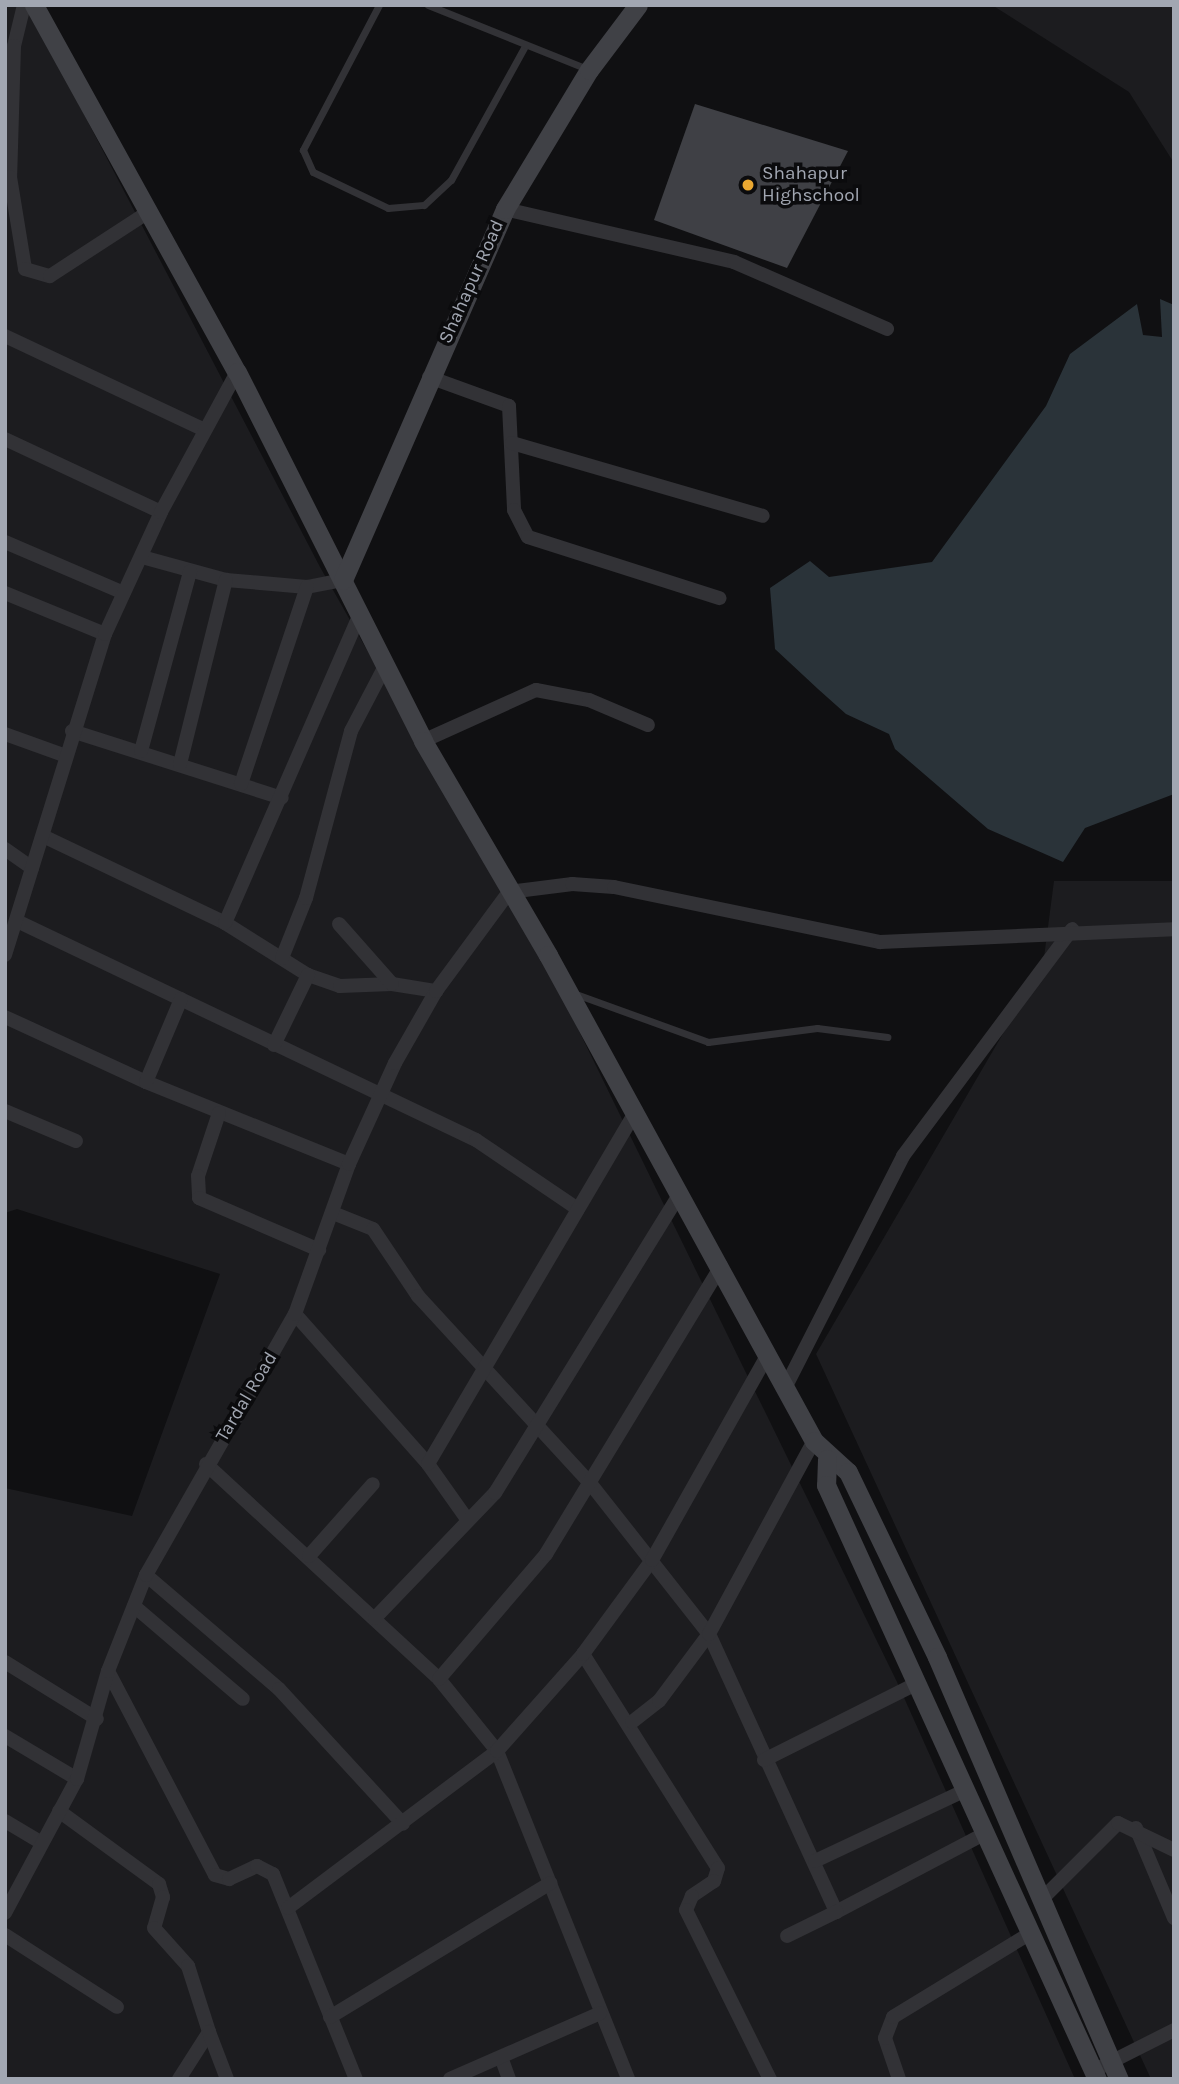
<!DOCTYPE html>
<html>
<head>
<meta charset="utf-8">
<style>
	body { margin:0 }
	#map { position:relative; width:1179px; height:2084px; overflow:hidden; background:#101012; font-family:Karla,sans-serif }
	div>[style] { position:absolute }
	.built>* { inset:0; background:#1c1c1f }
	.water>* { inset:0; background:#2a3339 }
	.building>* { inset:0; background:#3f4045 }
	.lane>* { height:7px; margin:-3.5px; padding:0 3.5px; transform-origin:3.5px; border-radius:3.5px; background:#323236 }
	.street>* { height:14px; margin:-7px; padding:0 7px; transform-origin:7px; border-radius:7px; background:#323236 }
	.secondary>* { height:19px; margin:-9.5px; padding:0 9.5px; transform-origin:9.5px; border-radius:9.5px; background:#404146 }
	.dots>* { width:19px; height:19px; translate:-50% -50%; box-sizing:border-box; border:4px solid #0b0b0d; border-radius:50% }
	span { translate:-50% -50%; white-space:nowrap; text-align:center; line-height:1.15; -webkit-text-stroke:7px #0b0b0d; paint-order:stroke }
	.poi-label { font-size:19px; color:#a2a7b2 }
	.left { translate:0 -50%; text-align:left }
	.street-label { font-size:19px; color:#a2a7b2 }
	.frame { position:absolute; inset:0; border:7px solid #a2a7b2; pointer-events:none }
</style>
</head>
<body>
<div id="map">
	<div class="built">
		<div style="clip-path:polygon(5px 5px,27px 5px,320px 567px,559px 990px,897px 1682px,1075px 2079px,5px 2079px,5px 1488px,132px 1516px,220px 1274px,17px 1209px,5px 1213px)"></div>
		<div style="clip-path:polygon(992px 5px,1174px 5px,1174px 163px,1129px 92px)"></div>
		<div style="clip-path:polygon(1054px 881px,1174px 881px,1174px 2079px,1151px 2079px,816px 1354px,1043px 965px)"></div>
	</div>
	<div class="water">
		<div style="clip-path:polygon(1160px 299px,1174px 305px,1174px 794px,1085px 828px,1063px 862px,988px 829px,895px 749px,889px 734px,846px 714px,818px 689px,775px 649px,770px 588px,810px 561px,829px 577px,932px 562px,1046px 406px,1070px 354px,1137px 304px,1143px 335px,1162px 337px)"></div>
	</div>
	<div class="building">
		<div style="clip-path:polygon(695px 104px,848px 151px,787px 268px,654px 220px)"></div>
	</div>
	<div class="lane">
		<div style="left:379px;top:5px;width:164px;rotate:117.7deg"></div>
		<div style="left:303px;top:150px;width:24px;rotate:66deg"></div>
		<div style="left:313px;top:172px;width:83px;rotate:25.6deg"></div>
		<div style="left:388px;top:208px;width:36px;rotate:-5deg"></div>
		<div style="left:424px;top:205px;width:37px;rotate:-43deg"></div>
		<div style="left:451px;top:180px;width:153px;rotate:-61.1deg"></div>
		<div style="left:428px;top:5px;width:171px;rotate:21.9deg"></div>
		<div style="left:573px;top:993px;width:144px;rotate:19.9deg"></div>
		<div style="left:708px;top:1042px;width:110px;rotate:-7.3deg"></div>
		<div style="left:817px;top:1028px;width:71px;rotate:7.3deg"></div>
	</div>
	<div class="street">
		<div style="left:24px;top:5px;width:42px;rotate:103.7deg"></div>
		<div style="left:14px;top:46px;width:131px;rotate:91.7deg"></div>
		<div style="left:10px;top:177px;width:93px;rotate:80.7deg"></div>
		<div style="left:25px;top:269px;width:26px;rotate:16deg"></div>
		<div style="left:50px;top:276px;width:113px;rotate:-33.1deg"></div>
		<div style="left:505px;top:209px;width:235px;rotate:13deg"></div>
		<div style="left:734px;top:262px;width:167px;rotate:23.6deg"></div>
		<div style="left:5px;top:336px;width:221px;rotate:25.2deg"></div>
		<div style="left:429px;top:377px;width:85px;rotate:19.9deg"></div>
		<div style="left:509px;top:406px;width:104px;rotate:87.2deg"></div>
		<div style="left:514px;top:510px;width:30px;rotate:63deg"></div>
		<div style="left:528px;top:537px;width:201px;rotate:17.7deg"></div>
		<div style="left:5px;top:439px;width:172px;rotate:25.1deg"></div>
		<div style="left:512px;top:443px;width:261px;rotate:16.2deg"></div>
		<div style="left:5px;top:542px;width:129px;rotate:23.2deg"></div>
		<div style="left:142px;top:557px;width:87px;rotate:15.3deg"></div>
		<div style="left:226px;top:580px;width:81px;rotate:4.9deg"></div>
		<div style="left:307px;top:587px;width:37px;rotate:-11deg"></div>
		<div style="left:5px;top:593px;width:108px;rotate:22.3deg"></div>
		<div style="left:72px;top:731px;width:220px;rotate:17.7deg"></div>
		<div style="left:5px;top:734px;width:65px;rotate:19.8deg"></div>
		<div style="left:423px;top:741px;width:124px;rotate:-24.3deg"></div>
		<div style="left:536px;top:690px;width:54px;rotate:10.7deg"></div>
		<div style="left:589px;top:700px;width:64px;rotate:23deg"></div>
		<div style="left:141px;top:751px;width:186px;rotate:-74.7deg"></div>
		<div style="left:180px;top:764px;width:190px;rotate:-76deg"></div>
		<div style="left:241px;top:784px;width:208px;rotate:-71.5deg"></div>
		<div style="left:45px;top:837px;width:199px;rotate:25.5deg"></div>
		<div style="left:225px;top:923px;width:98px;rotate:32.1deg"></div>
		<div style="left:308px;top:975px;width:34px;rotate:19deg"></div>
		<div style="left:340px;top:986px;width:52px;rotate:-2.2deg"></div>
		<div style="left:392px;top:984px;width:45px;rotate:9deg"></div>
		<div style="left:5px;top:849px;width:33px;rotate:35deg"></div>
		<div style="left:19px;top:922px;width:506px;rotate:25.5deg"></div>
		<div style="left:476px;top:1140px;width:123px;rotate:34.1deg"></div>
		<div style="left:225px;top:923px;width:339px;rotate:-66.4deg"></div>
		<div style="left:339px;top:924px;width:80px;rotate:48.5deg"></div>
		<div style="left:5px;top:955px;width:336px;rotate:-72.7deg"></div>
		<div style="left:105px;top:634px;width:134px;rotate:-65.3deg"></div>
		<div style="left:161px;top:512px;width:159px;rotate:-61.5deg"></div>
		<div style="left:282px;top:958px;width:65px;rotate:-68.2deg"></div>
		<div style="left:306px;top:898px;width:173px;rotate:-74.9deg"></div>
		<div style="left:351px;top:731px;width:76px;rotate:-62.4deg"></div>
		<div style="left:5px;top:1017px;width:155px;rotate:24.7deg"></div>
		<div style="left:146px;top:1082px;width:219px;rotate:22deg"></div>
		<div style="left:274px;top:1045px;width:78px;rotate:-64.1deg"></div>
		<div style="left:146px;top:1082px;width:90px;rotate:-67.1deg"></div>
		<div style="left:5px;top:1111px;width:77px;rotate:22.9deg"></div>
		<div style="left:219px;top:1113px;width:66px;rotate:108.4deg"></div>
		<div style="left:198px;top:1176px;width:22px;rotate:87deg"></div>
		<div style="left:199px;top:1198px;width:131px;rotate:23.4deg"></div>
		<div style="left:333px;top:1213px;width:43px;rotate:21.8deg"></div>
		<div style="left:373px;top:1229px;width:81px;rotate:56.1deg"></div>
		<div style="left:418px;top:1296px;width:254px;rotate:47.4deg"></div>
		<div style="left:590px;top:1483px;width:192px;rotate:51.8deg"></div>
		<div style="left:709px;top:1634px;width:306px;rotate:65.4deg"></div>
		<div style="left:836px;top:1912px;width:167px;rotate:-27.8deg"></div>
		<div style="left:295px;top:1314px;width:200px;rotate:48.4deg"></div>
		<div style="left:428px;top:1464px;width:67px;rotate:54.7deg"></div>
		<div style="left:786px;top:1386px;width:258px;rotate:-63deg"></div>
		<div style="left:903px;top:1156px;width:283px;rotate:-53.3deg"></div>
		<div style="left:206px;top:1464px;width:317px;rotate:42.7deg"></div>
		<div style="left:439px;top:1679px;width:92px;rotate:51.1deg"></div>
		<div style="left:497px;top:1751px;width:353px;rotate:68.2deg"></div>
		<div style="left:428px;top:1464px;width:410px;rotate:-59.5deg"></div>
		<div style="left:309px;top:1556px;width:96px;rotate:-48.4deg"></div>
		<div style="left:146px;top:1575px;width:175px;rotate:40.6deg"></div>
		<div style="left:279px;top:1689px;width:183px;rotate:47.4deg"></div>
		<div style="left:134px;top:1606px;width:143px;rotate:40.5deg"></div>
		<div style="left:375px;top:1618px;width:173px;rotate:-46.2deg"></div>
		<div style="left:495px;top:1493px;width:350px;rotate:-58.3deg"></div>
		<div style="left:583px;top:1654px;width:253px;rotate:57.8deg"></div>
		<div style="left:718px;top:1868px;width:14px;rotate:107deg"></div>
		<div style="left:714px;top:1881px;width:27px;rotate:146deg"></div>
		<div style="left:692px;top:1896px;width:15px;rotate:113deg"></div>
		<div style="left:686px;top:1910px;width:189px;rotate:63.6deg"></div>
		<div style="left:5px;top:1662px;width:108px;rotate:31.8deg"></div>
		<div style="left:108px;top:1671px;width:230px;rotate:62.3deg"></div>
		<div style="left:215px;top:1875px;width:15px;rotate:16deg"></div>
		<div style="left:229px;top:1879px;width:31px;rotate:-25deg"></div>
		<div style="left:257px;top:1866px;width:18px;rotate:27deg"></div>
		<div style="left:273px;top:1874px;width:221px;rotate:68deg"></div>
		<div style="left:439px;top:1679px;width:165px;rotate:-49.4deg"></div>
		<div style="left:546px;top:1554px;width:337px;rotate:-58.7deg"></div>
		<div style="left:632px;top:1722px;width:34px;rotate:-38deg"></div>
		<div style="left:659px;top:1701px;width:84px;rotate:-53.3deg"></div>
		<div style="left:709px;top:1634px;width:220px;rotate:-61.5deg"></div>
		<div style="left:5px;top:1736px;width:84px;rotate:30.8deg"></div>
		<div style="left:764px;top:1760px;width:170px;rotate:-26.6deg"></div>
		<div style="left:59px;top:1811px;width:124px;rotate:36.1deg"></div>
		<div style="left:159px;top:1884px;width:14px;rotate:73deg"></div>
		<div style="left:163px;top:1897px;width:32px;rotate:106deg"></div>
		<div style="left:154px;top:1928px;width:51px;rotate:48.2deg"></div>
		<div style="left:188px;top:1966px;width:69px;rotate:72.3deg"></div>
		<div style="left:5px;top:1821px;width:43px;rotate:30.7deg"></div>
		<div style="left:1136px;top:1828px;width:98px;rotate:67.1deg"></div>
		<div style="left:815px;top:1861px;width:165px;rotate:-25.2deg"></div>
		<div style="left:1041px;top:1900px;width:109px;rotate:-45deg"></div>
		<div style="left:1118px;top:1823px;width:62px;rotate:25.7deg"></div>
		<div style="left:288px;top:1908px;width:261px;rotate:-36.9deg"></div>
		<div style="left:497px;top:1751px;width:130px;rotate:-48.4deg"></div>
		<div style="left:583px;top:1654px;width:117px;rotate:-53.7deg"></div>
		<div style="left:652px;top:1560px;width:234px;rotate:-60.6deg"></div>
		<div style="left:5px;top:1913px;width:152px;rotate:-61.8deg"></div>
		<div style="left:77px;top:1779px;width:112px;rotate:-74deg"></div>
		<div style="left:108px;top:1671px;width:103px;rotate:-68.4deg"></div>
		<div style="left:146px;top:1575px;width:301px;rotate:-60.3deg"></div>
		<div style="left:295px;top:1314px;width:159px;rotate:-70.2deg"></div>
		<div style="left:349px;top:1164px;width:111px;rotate:-65.5deg"></div>
		<div style="left:395px;top:1063px;width:83px;rotate:-60.3deg"></div>
		<div style="left:436px;top:991px;width:123px;rotate:-53.6deg"></div>
		<div style="left:509px;top:892px;width:64px;rotate:-7.2deg"></div>
		<div style="left:572px;top:884px;width:42px;rotate:4.1deg"></div>
		<div style="left:614px;top:887px;width:272px;rotate:11.7deg"></div>
		<div style="left:880px;top:942px;width:294px;rotate:-2.5deg"></div>
		<div style="left:5px;top:1935px;width:133px;rotate:32.7deg"></div>
		<div style="left:787px;top:1936px;width:55px;rotate:-26.1deg"></div>
		<div style="left:330px;top:2017px;width:258px;rotate:-31.3deg"></div>
		<div style="left:501px;top:2057px;width:23px;rotate:70deg"></div>
		<div style="left:1093px;top:2071px;width:91px;rotate:-26.8deg"></div>
		<div style="left:179px;top:2079px;width:56px;rotate:-57.4deg"></div>
		<div style="left:209px;top:2032px;width:50px;rotate:69deg"></div>
		<div style="left:450px;top:2079px;width:164px;rotate:-23.7deg"></div>
		<div style="left:899px;top:2079px;width:43px;rotate:-108.9deg"></div>
		<div style="left:885px;top:2038px;width:22px;rotate:-69deg"></div>
		<div style="left:893px;top:2017px;width:159px;rotate:-31.4deg"></div>
	</div>
	<div class="secondary">
		<div style="left:34px;top:5px;width:419px;rotate:61.1deg"></div>
		<div style="left:237px;top:372px;width:413px;rotate:63.2deg"></div>
		<div style="left:423px;top:741px;width:248px;rotate:59.7deg"></div>
		<div style="left:548px;top:955px;width:554px;rotate:61.31deg"></div>
		<div style="left:814px;top:1441px;width:46px;rotate:42.4deg"></div>
		<div style="left:848px;top:1472px;width:205px;rotate:64.3deg"></div>
		<div style="left:937px;top:1657px;width:460px;rotate:66.7deg"></div>
		<div style="left:343px;top:580px;width:405px;rotate:-66.4deg"></div>
		<div style="left:505px;top:209px;width:162px;rotate:-58.9deg"></div>
		<div style="left:589px;top:70px;width:81px;rotate:-53deg"></div>
		<div style="left:827px;top:1459px;width:26px;rotate:92deg"></div>
		<div style="left:826px;top:1485px;width:653px;rotate:65.48deg"></div>
	</div>
	<div class="dots">
		<div style="left:748px;top:185px;background:#e9a731"></div>
	</div>
	<div class="poi-label">
		<span class="left" style="left:762px;top:185px">Shahapur<br>Highschool</span>
	</div>
	<div class="street-label">
		<span style="left:472px;top:282px;rotate:-66deg">Shahapur Road</span>
		<span style="left:247px;top:1397px;rotate:-59deg">Tardal Road</span>
	</div>
	<div class="frame"></div>
</div>
</body>
</html>
